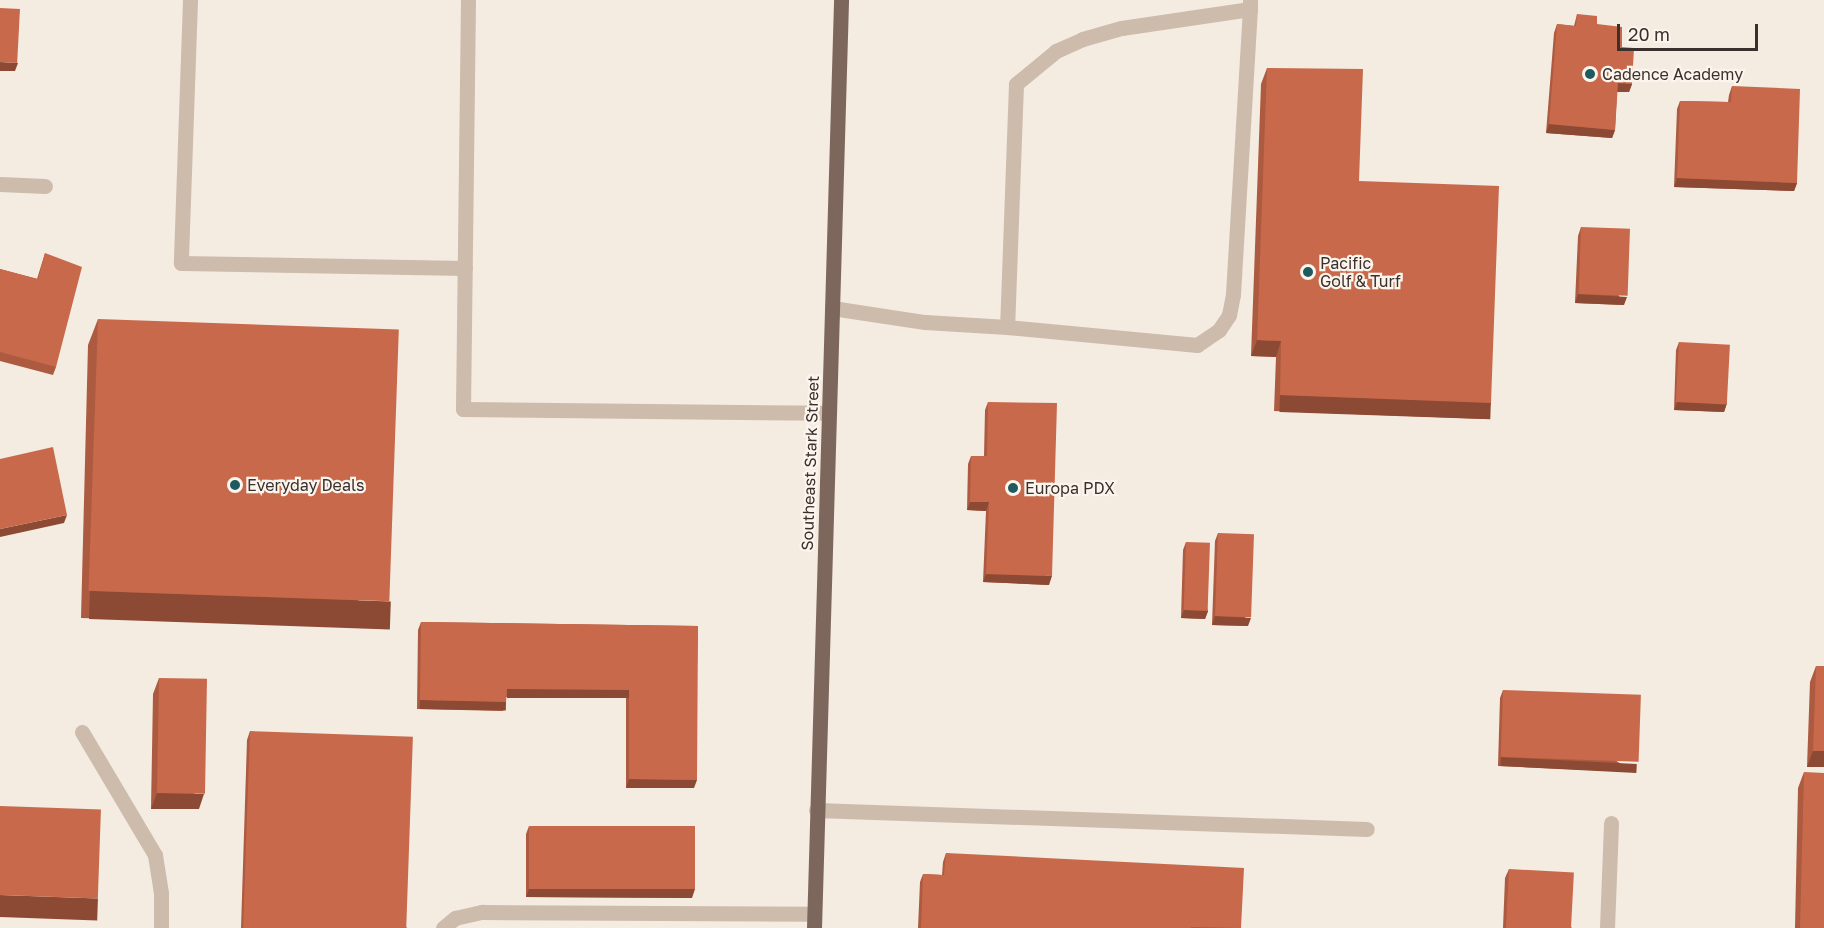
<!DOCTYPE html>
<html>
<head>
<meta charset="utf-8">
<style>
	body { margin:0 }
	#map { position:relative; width:1824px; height:928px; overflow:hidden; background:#f4ebe1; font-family:"Golos Text",sans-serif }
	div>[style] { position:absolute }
	.service>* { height:15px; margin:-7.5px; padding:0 7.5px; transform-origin:7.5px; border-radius:7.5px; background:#cdbbac }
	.primary>* { height:15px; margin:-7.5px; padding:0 7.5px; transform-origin:7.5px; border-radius:7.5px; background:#7d675c }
	.wall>* { inset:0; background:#ac5a40 }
	.shaded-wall>* { inset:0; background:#8c4a34; transform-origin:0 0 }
	.building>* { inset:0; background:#c8694b; transform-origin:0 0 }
	.dots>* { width:16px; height:16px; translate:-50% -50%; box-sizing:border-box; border:3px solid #fbf5ee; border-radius:50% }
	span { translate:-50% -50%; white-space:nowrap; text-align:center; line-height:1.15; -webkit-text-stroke:4.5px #fbf5ee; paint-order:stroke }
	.poi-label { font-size:16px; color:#3b302b }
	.left { translate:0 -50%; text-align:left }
	.street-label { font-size:16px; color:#3b302b }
	.scale { position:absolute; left:1617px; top:24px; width:141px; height:27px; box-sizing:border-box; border:3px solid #3b302b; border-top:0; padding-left:8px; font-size:18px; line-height:21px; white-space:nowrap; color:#3b302b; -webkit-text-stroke:4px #fbf5ee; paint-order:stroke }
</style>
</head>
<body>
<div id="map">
	<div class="service">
		<div style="left:190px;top:0;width:263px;rotate:92deg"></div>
		<div style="left:181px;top:263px;width:284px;rotate:1deg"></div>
		<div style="left:468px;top:0;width:409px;rotate:90.7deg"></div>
		<div style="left:463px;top:409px;width:366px;rotate:0.6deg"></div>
		<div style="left:1250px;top:9px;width:130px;rotate:171.6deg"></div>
		<div style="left:1121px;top:28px;width:40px;rotate:164deg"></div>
		<div style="left:1083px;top:39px;width:30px;rotate:156deg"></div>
		<div style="left:1056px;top:51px;width:52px;rotate:140.5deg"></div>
		<div style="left:1016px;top:84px;width:243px;rotate:92.1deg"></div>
		<div style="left:1007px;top:327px;width:191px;rotate:5.4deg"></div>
		<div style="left:1197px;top:345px;width:27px;rotate:-34deg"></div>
		<div style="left:1219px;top:330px;width:18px;rotate:-56deg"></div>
		<div style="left:1229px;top:315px;width:21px;rotate:-79deg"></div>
		<div style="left:1233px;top:294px;width:286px;rotate:-86.6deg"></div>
		<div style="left:1250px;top:9px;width:9px;rotate:-90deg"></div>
		<div style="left:0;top:184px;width:45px;rotate:2.5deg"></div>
		<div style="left:832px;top:308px;width:94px;rotate:8.6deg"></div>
		<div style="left:925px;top:322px;width:82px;rotate:3.5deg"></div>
		<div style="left:82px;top:732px;width:143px;rotate:59.3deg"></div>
		<div style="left:155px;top:855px;width:38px;rotate:81deg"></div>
		<div style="left:161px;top:893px;width:35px;rotate:90deg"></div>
		<div style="left:816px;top:810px;width:551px;rotate:1.97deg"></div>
		<div style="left:443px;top:928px;width:16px;rotate:-40deg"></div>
		<div style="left:455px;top:918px;width:28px;rotate:-13deg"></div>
		<div style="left:482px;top:912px;width:332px;rotate:0.3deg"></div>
		<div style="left:1607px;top:928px;width:105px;rotate:-87.8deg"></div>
	</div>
	<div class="primary">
		<div style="left:814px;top:928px;width:928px;rotate:-88.33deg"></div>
	</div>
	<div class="wall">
		<div style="clip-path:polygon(1577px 14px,1597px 24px,1622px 47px,1632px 84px,1629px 92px,1617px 92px,1615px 130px,1612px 138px,1546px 133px,1554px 33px,1557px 24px,1574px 26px)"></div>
		<div style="clip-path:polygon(1267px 68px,1359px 181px,1491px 403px,1485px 419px,1274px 411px,1276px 357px,1251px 356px,1261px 84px)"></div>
		<div style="clip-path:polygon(1732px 86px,1797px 183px,1794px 191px,1674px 187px,1677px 109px,1680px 101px,1728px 102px,1729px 95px)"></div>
		<div style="clip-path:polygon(1581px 227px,1624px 305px,1575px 303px,1578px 236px)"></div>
		<div style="clip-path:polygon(45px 253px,56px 367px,53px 375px,0 361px,0 269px,37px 279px)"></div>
		<div style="clip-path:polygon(98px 319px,382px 626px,81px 618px,88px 345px)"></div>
		<div style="clip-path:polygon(1679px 342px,1727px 403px,1724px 412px,1674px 410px,1676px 350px)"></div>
		<div style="clip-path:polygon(988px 402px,1049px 585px,983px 582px,986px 511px,967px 510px,968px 464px,971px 456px,984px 456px,985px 410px)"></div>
		<div style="clip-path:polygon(1218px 533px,1248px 626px,1212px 625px,1215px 541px)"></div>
		<div style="clip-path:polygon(1186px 542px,1208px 611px,1205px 619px,1181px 618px,1183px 550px)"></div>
		<div style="clip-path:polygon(421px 622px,698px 626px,694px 788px,626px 788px,626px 698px,506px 697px,506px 702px,503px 711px,417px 709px,418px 630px)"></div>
		<div style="clip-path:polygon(1816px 666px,1824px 767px,1807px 767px,1810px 682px)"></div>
		<div style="clip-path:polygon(159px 678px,199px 809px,151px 809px,153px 694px)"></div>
		<div style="clip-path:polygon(1503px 690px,1634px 772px,1498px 766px,1500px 698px)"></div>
		<div style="clip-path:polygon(250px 731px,407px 928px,241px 928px,247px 740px)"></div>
		<div style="clip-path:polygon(1804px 772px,1824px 928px,1795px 928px,1798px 788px)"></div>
		<div style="clip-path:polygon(529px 826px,692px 898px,526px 897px,526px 834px)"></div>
		<div style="clip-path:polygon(946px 853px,1241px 928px,918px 928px,920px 882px,923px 874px,942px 875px,943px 862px)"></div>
		<div style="clip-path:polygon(1509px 869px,1572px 928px,1503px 928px,1505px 878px)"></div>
	</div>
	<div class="shaded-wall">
		<div style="clip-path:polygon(0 62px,18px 63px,15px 71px,0 71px)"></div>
		<div style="clip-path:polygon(1618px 83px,1632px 84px,1629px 92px,1615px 92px)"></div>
		<div style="clip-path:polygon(1549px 124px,1615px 130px,1612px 138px,1546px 133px)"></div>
		<div style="clip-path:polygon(1677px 178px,1797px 183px,1794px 191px,1674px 187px)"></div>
		<div style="clip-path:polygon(1578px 294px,1627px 297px,1624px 305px,1575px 303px)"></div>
		<div style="clip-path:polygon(1257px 340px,1281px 341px,1276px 357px,1251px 356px)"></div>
		<div style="left:1280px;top:395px;width:211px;height:17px;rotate:2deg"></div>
		<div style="clip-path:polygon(1677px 402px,1727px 403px,1724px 412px,1674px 410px)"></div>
		<div style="clip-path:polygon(970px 502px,989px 502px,986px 511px,967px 510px)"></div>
		<div style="clip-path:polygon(67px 515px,64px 523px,0 537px,0 529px)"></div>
		<div style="clip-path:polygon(986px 574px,1052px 576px,1049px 585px,983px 582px)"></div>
		<div style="left:90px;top:591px;width:301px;height:28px;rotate:2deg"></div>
		<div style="clip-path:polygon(1184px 610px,1208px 611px,1205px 619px,1181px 618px)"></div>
		<div style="clip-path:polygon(1215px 616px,1251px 618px,1248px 626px,1212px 625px)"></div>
		<div style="left:507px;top:689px;width:122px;height:9px"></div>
		<div style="left:420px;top:700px;width:86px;height:9px;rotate:1deg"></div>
		<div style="clip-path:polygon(1813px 751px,1824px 751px,1824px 767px,1807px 767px)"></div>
		<div style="left:1501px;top:757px;width:136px;height:9px;rotate:3deg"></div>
		<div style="clip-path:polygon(629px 779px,697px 780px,694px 788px,626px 788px)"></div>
		<div style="clip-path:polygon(157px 793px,204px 794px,199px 809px,151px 809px)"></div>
		<div style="clip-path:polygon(529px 889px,695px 889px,692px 898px,526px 897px)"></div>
		<div style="left:0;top:895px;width:98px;height:22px;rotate:2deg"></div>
	</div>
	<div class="building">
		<div style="left:0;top:8px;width:20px;height:54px;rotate:3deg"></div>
		<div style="clip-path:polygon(1577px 14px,1597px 16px,1597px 24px,1622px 27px,1622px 47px,1634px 48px,1632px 84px,1618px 83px,1615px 130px,1549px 124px,1557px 24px,1576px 26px)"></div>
		<div style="clip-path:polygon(1267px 68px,1363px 69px,1359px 181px,1499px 186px,1491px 403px,1280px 395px,1281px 341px,1257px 340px)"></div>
		<div style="clip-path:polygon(1732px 86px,1800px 89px,1797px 183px,1677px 178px,1680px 101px,1731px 102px)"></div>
		<div style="left:1581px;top:227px;width:49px;height:67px;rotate:2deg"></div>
		<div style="clip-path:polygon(45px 253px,82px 267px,56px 367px,0 352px,0 269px,38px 279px)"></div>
		<div style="left:98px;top:319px;width:301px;height:272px;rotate:2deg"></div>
		<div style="left:1679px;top:342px;width:51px;height:60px;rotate:3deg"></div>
		<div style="clip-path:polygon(988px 402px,1057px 403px,1052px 576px,986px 574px,989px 502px,970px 502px,971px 456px,987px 456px)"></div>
		<div style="clip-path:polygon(53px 447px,67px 515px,0 529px,0 459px)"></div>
		<div style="left:1218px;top:533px;width:36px;height:83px;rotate:2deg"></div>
		<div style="left:1186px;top:542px;width:24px;height:68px;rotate:2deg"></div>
		<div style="clip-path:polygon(421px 622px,698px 626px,697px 780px,629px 779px,629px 690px,507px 689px,506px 702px,420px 700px)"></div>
		<div style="clip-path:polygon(1816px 666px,1824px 666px,1824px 751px,1813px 751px)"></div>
		<div style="left:159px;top:678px;width:48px;height:115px;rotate:1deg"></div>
		<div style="left:1503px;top:690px;width:138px;height:67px;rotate:2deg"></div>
		<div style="left:250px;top:731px;width:163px;height:197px;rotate:2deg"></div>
		<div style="clip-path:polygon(1804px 772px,1824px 773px,1824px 928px,1800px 928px)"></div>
		<div style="left:0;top:806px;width:101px;height:89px;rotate:2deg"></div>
		<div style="left:529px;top:826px;width:166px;height:63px"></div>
		<div style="clip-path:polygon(946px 853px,1244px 868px,1241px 928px,1191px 927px,1191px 928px,921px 928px,923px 874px,944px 875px)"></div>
		<div style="left:1509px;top:869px;width:65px;height:59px;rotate:3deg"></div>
	</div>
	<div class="dots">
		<div style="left:1590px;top:74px;background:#1f5a5e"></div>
		<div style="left:1308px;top:272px;background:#1f5a5e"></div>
		<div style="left:235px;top:485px;background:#1f5a5e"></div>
		<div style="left:1013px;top:488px;background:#1f5a5e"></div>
	</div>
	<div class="poi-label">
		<span class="left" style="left:1602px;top:74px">Cadence Academy</span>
		<span class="left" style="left:1320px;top:272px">Pacific<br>Golf &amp; Turf</span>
		<span class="left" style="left:247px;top:485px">Everyday Deals</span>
		<span class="left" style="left:1025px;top:488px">Europa PDX</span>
	</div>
	<div class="street-label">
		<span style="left:810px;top:463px;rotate:-88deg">Southeast Stark Street</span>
	</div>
	<div class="scale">20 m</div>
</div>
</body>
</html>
